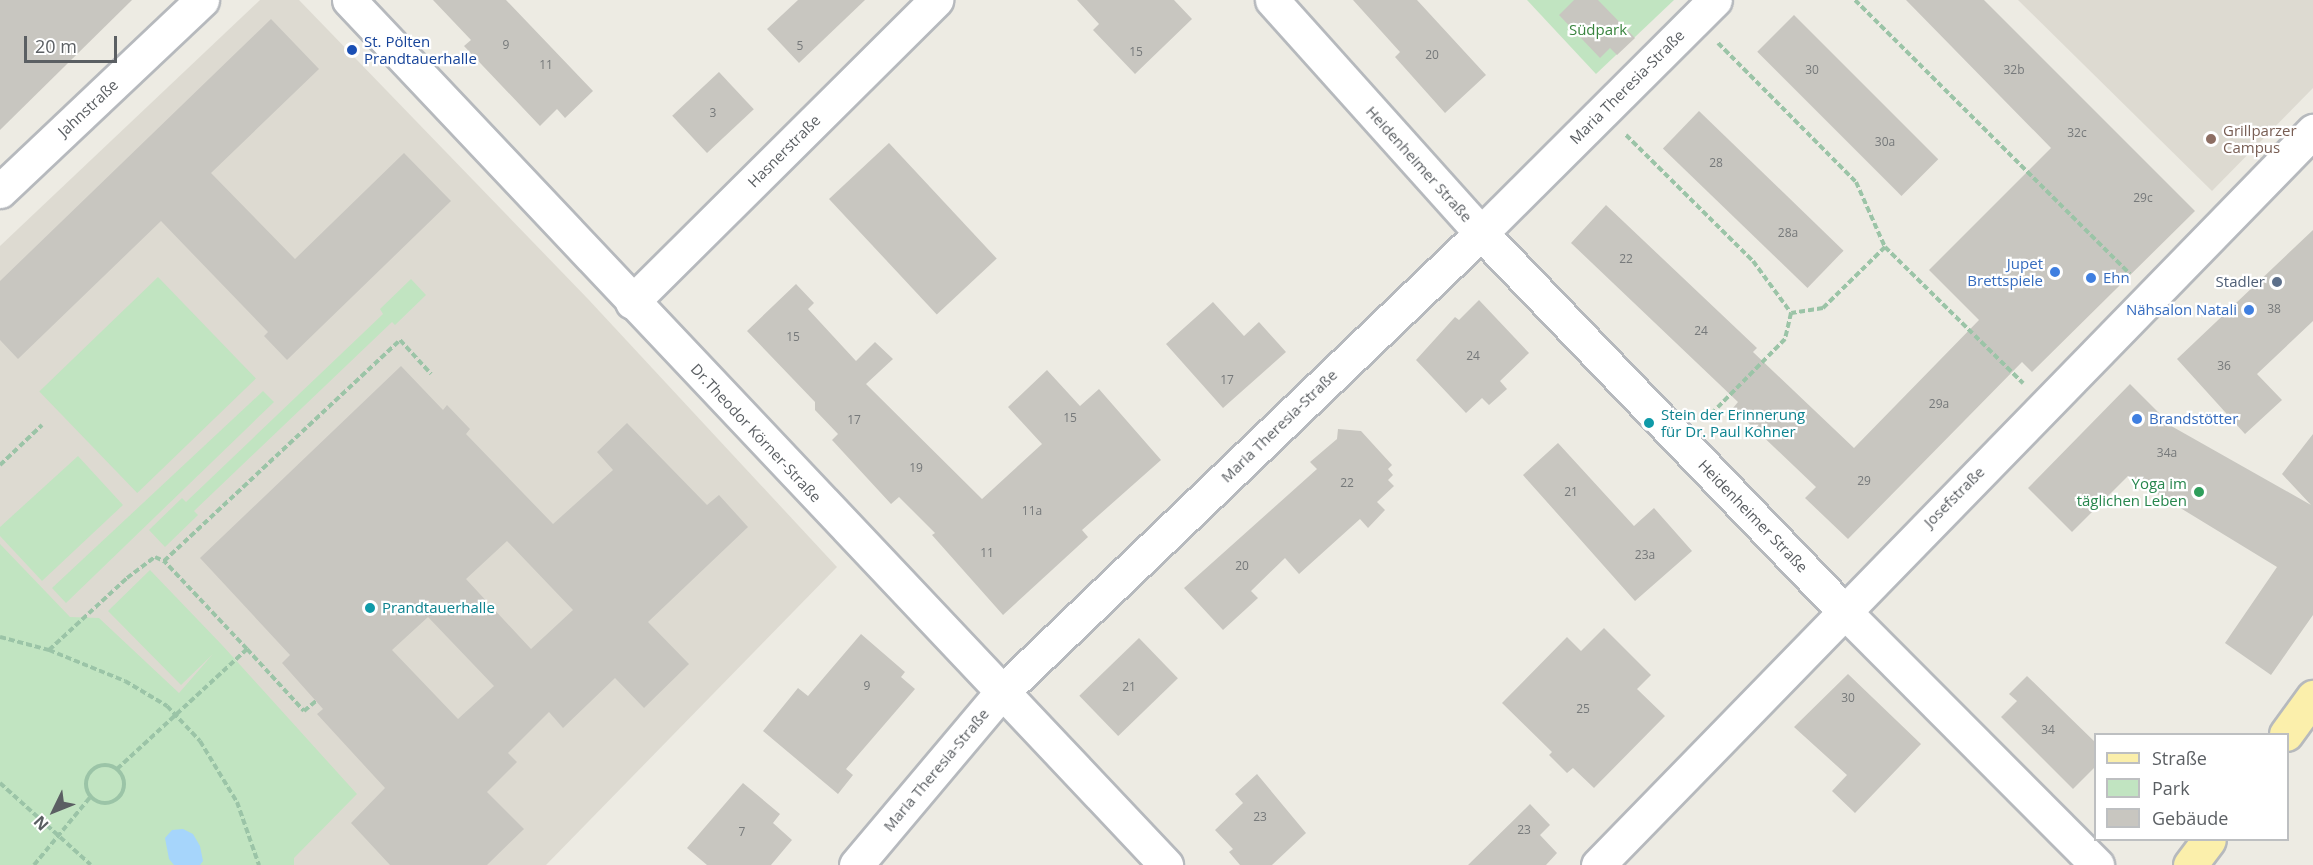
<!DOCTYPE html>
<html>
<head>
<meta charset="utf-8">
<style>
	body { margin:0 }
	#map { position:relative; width:2313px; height:865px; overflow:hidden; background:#edebe3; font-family:"Open Sans",sans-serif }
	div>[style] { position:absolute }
	.education>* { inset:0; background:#dddad1 }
	.green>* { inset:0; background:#c1e4c1; transform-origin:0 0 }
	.water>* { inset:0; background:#a6d5fb }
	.building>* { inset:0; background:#c8c6c0; transform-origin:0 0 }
	.path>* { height:4px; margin-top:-2px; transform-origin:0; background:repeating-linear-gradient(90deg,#9bc4a7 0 6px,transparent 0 9px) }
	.path>.ring { margin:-2px; padding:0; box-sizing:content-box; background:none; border:4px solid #9bc4a7; border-radius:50% }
	.roads { filter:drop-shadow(2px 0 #b6b9bd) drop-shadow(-2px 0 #b6b9bd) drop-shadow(0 2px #b6b9bd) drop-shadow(0 -2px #b6b9bd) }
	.minor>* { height:33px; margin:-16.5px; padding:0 16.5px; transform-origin:16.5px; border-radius:16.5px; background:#fff }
	.major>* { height:33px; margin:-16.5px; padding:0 16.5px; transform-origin:16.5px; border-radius:16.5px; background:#fbefab }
	.dots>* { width:16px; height:16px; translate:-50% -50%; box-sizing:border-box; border:3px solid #fff; border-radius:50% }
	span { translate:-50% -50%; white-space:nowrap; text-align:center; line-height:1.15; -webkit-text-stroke:4.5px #fff; paint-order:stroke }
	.number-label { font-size:12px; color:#76797a }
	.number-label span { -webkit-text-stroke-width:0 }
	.park-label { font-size:15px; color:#39843e }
	.transit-label { font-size:15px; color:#164399 }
	.left { translate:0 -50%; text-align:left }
	.street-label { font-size:15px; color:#5b5f63 }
	.education-label { font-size:15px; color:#785e54 }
	.shop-label { font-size:15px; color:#366cbe }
	.right { translate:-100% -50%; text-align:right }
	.service-label { font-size:15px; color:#4e5e75 }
	.culture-label { font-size:15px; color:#0d838f }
	.leisure-label { font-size:15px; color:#27864d }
	.legend { position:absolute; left:2094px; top:733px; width:195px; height:108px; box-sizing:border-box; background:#fff; border:2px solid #bdbfc1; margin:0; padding:8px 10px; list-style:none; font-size:18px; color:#5b5f63 }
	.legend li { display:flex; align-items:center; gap:12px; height:30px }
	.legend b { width:30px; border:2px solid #bdbfc1 }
	.north { position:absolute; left:24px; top:781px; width:60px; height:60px; -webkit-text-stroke:4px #fff; paint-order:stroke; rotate:227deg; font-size:16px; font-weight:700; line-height:24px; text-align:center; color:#5b5f63 }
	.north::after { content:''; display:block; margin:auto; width:21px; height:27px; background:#5b5f63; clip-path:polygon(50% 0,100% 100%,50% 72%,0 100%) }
	.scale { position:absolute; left:24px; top:36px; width:93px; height:27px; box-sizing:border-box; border:3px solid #5b5f63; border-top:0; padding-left:8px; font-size:18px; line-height:21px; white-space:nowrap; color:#5b5f63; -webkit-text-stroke:4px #fff; paint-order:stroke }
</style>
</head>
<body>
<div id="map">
	<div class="education">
		<div style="clip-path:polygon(260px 0,299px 0,588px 299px,837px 567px,546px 865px,0 865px,0 246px)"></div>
		<div style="clip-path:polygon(2018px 0,2313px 0,2313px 88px,2212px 191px)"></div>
	</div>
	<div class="green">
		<div style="clip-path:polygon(1527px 0,1674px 0,1596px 74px)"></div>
		<div style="left:158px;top:277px;width:141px;height:165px;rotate:46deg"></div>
		<div style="clip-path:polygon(411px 279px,426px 295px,395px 325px,392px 322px,194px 511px,198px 515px,165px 547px,149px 530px,182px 498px,186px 502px,383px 314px,380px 309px)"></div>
		<div style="clip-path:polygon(263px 391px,274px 402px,66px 603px,52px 588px)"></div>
		<div style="clip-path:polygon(78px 456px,123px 505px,42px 581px,0 536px,0 527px)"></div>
		<div style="clip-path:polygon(0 544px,70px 617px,99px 618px,179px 693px,213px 654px,181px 685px,108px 611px,150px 570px,222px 645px,357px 794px,294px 858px,294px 865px,0 865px)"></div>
	</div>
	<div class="water">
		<div style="clip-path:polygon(183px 829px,193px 834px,200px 846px,203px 861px,200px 865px,174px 865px,169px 859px,165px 838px,172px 830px)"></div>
	</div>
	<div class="building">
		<div style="clip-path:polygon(0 0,132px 0,0 130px)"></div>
		<div style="clip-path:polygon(433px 0,506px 0,593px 91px,565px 118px,557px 109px,540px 126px,464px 46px,471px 40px)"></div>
		<div style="clip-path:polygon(798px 0,865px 0,799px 63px,767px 29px)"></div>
		<div style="clip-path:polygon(1077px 0,1174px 0,1192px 19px,1135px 74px,1093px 30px,1099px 24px)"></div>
		<div style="clip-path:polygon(1353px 0,1417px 0,1486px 75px,1445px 113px,1395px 57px,1400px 52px)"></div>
		<div style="clip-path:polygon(1574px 0,1598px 0,1635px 38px,1617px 55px,1610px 48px,1600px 58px,1559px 15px)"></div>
		<div style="clip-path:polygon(1906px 0,1984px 0,2195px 211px,2032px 372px,2022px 362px,1848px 539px,1805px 498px,1816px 487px,1733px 408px,1738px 402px,1571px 243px,1606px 205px,1757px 348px,1753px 352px,1854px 448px,1979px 320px,1929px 270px,2051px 148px)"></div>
		<div style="left:1794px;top:15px;width:204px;height:52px;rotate:45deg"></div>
		<div style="clip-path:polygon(271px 19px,319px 69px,211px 173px,295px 259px,404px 153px,451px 201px,287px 360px,264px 336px,268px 332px,161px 221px,18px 359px,0 340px,0 281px)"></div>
		<div style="left:719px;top:72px;width:51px;height:64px;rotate:47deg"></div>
		<div style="left:1699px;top:111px;width:201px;height:52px;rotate:44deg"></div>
		<div style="left:889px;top:143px;width:158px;height:82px;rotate:47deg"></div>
		<div style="clip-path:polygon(2313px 230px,2313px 321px,2257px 374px,2282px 400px,2245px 434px,2177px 359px)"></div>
		<div style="clip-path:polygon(796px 284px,814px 303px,808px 309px,856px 361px,875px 342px,893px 359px,866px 384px,982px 499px,1042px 444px,1008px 407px,1047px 370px,1080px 406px,1099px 389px,1161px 460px,1082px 530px,1088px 537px,1003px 615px,932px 535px,935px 533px,899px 497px,891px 504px,832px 440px,838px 434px,815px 410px,815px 402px,747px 331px)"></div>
		<div style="clip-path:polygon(1479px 300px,1529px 353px,1500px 381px,1507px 389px,1489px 405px,1482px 398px,1466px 413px,1416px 360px,1455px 317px,1459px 320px)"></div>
		<div style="clip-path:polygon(1213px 302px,1244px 336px,1259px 322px,1286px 352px,1223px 408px,1166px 344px)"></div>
		<div style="clip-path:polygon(evenodd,401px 366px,443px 410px,447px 405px,470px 429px,466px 434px,553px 524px,613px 470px,597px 452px,627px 423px,707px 505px,719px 495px,748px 527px,648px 622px,689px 664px,644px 708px,615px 678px,563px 728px,549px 712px,508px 753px,517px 762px,487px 792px,524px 829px,487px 865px,390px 865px,351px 823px,385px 788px,317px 714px,323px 709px,282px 663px,290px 655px,200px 558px,401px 366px,507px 541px,573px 610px,531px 649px,466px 579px,507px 541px,401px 366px,428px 617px,494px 686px,458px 719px,392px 650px,428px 617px)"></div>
		<div style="clip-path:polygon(2130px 384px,2173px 427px,2311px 505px,2282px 474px,2313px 434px,2313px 615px,2271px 675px,2225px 643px,2277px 567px,2128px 476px,2072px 532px,2028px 488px)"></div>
		<div style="clip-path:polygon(1338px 429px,1361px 431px,1392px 465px,1388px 469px,1393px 475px,1388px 480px,1394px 486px,1377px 502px,1385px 510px,1368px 528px,1360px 519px,1299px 574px,1285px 558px,1251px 591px,1258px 598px,1223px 630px,1184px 588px,1317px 469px,1310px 462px,1337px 439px)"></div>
		<div style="clip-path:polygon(1558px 443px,1634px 526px,1654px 508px,1692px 551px,1635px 601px,1523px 475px)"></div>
		<div style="clip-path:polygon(1604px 628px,1651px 675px,1637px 689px,1665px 716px,1594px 788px,1573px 768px,1567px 773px,1549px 755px,1552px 752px,1502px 703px,1567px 637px,1581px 651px)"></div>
		<div style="clip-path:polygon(861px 634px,905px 672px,901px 677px,915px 689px,846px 769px,853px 775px,838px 794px,763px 731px,798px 688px,808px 696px)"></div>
		<div style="left:1139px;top:638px;width:56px;height:83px;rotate:46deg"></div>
		<div style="clip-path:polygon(1848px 674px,1921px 744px,1855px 813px,1832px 791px,1847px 775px,1794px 727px)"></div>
		<div style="clip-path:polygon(2027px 676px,2096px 743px,2096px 766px,2073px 789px,2001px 717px,2017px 701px,2009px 694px)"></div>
		<div style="clip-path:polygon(1257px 774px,1306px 833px,1272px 865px,1240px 865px,1229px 852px,1233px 849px,1215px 830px,1243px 803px,1235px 794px)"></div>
		<div style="clip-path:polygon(743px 783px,780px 814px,773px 823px,792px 840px,771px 865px,707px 865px,687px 848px)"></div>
		<div style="clip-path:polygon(1530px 804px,1550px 825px,1540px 835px,1557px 853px,1546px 865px,1468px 865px)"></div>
	</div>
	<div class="path">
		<div style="left:1855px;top:0;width:388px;rotate:44.9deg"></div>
		<div style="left:1718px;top:43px;width:196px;rotate:45.2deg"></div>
		<div style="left:1856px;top:182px;width:71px;rotate:66deg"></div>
		<div style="left:1885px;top:247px;width:87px;rotate:135.5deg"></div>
		<div style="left:1823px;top:308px;width:32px;rotate:171deg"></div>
		<div style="left:1626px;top:135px;width:179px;rotate:44.8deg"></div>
		<div style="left:1753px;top:261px;width:64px;rotate:53.8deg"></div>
		<div style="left:1791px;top:313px;width:27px;rotate:103deg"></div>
		<div style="left:1785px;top:339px;width:115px;rotate:134.6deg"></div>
		<div style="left:1885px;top:247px;width:194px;rotate:44.6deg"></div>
		<div style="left:0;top:465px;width:58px;rotate:-43.6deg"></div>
		<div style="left:0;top:637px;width:51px;rotate:14.9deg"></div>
		<div style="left:49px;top:650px;width:106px;rotate:-42.7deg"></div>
		<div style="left:127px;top:578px;width:35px;rotate:-37deg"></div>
		<div style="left:155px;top:557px;width:10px;rotate:24deg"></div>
		<div style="left:164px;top:561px;width:323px;rotate:-43.1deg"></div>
		<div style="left:400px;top:340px;width:46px;rotate:47.6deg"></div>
		<div style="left:247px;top:649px;width:84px;rotate:47.4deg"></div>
		<div style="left:304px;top:711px;width:16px;rotate:-40deg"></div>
		<div style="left:49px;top:650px;width:82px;rotate:22.2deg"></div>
		<div style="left:125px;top:681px;width:49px;rotate:30.8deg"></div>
		<div style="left:167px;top:706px;width:48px;rotate:46.7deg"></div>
		<div style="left:200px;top:741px;width:71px;rotate:58.8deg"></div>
		<div style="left:237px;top:802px;width:67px;rotate:70.8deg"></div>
		<div class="ring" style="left:86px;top:765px;width:34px;height:34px"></div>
		<div style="left:117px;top:769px;width:177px;rotate:-42.7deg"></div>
		<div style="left:247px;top:649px;width:121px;rotate:-133.3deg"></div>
		<div style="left:0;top:783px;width:122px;rotate:42deg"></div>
		<div style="left:34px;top:865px;width:89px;rotate:-50.4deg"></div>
	</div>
	<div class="roads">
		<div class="minor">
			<div style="left:349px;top:0;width:1190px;rotate:46.63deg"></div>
			<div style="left:1272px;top:0;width:313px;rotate:48.1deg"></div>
			<div style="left:1481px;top:233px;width:523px;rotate:46.16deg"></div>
			<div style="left:1843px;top:610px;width:360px;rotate:45.1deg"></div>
			<div style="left:0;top:191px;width:278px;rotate:-43.4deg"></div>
			<div style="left:632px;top:302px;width:429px;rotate:-44.8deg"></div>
			<div style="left:856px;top:865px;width:225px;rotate:-49.9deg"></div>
			<div style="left:1001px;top:693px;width:665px;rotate:-43.78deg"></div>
			<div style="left:1481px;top:233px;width:330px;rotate:-44.9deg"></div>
			<div style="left:1598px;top:865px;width:1025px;rotate:-45.75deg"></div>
		</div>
		<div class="major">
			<div style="left:2286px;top:734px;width:46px;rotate:-53.9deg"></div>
			<div style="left:2190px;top:865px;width:31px;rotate:-53deg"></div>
		</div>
	</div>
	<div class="dots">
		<div style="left:352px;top:50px;background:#1a4fb4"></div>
		<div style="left:2211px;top:139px;background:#8d6e63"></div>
		<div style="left:2055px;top:272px;background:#3f7fe0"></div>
		<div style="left:2091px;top:278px;background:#3f7fe0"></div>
		<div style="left:2277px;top:282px;background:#5c6f8a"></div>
		<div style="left:2249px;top:310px;background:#3f7fe0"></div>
		<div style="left:2137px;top:419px;background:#3f7fe0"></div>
		<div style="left:1649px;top:423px;background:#0f9aa8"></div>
		<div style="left:2199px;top:492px;background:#2e9e5b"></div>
		<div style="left:370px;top:608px;background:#0f9aa8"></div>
	</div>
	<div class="number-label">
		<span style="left:506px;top:45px">9</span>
		<span style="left:800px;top:46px">5</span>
		<span style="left:1136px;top:52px">15</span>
		<span style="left:1432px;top:55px">20</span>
		<span style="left:546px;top:65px">11</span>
		<span style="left:1812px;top:70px">30</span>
		<span style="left:2014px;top:70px">32b</span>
		<span style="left:713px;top:113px">3</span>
		<span style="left:2077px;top:133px">32c</span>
		<span style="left:1885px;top:142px">30a</span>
		<span style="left:1716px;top:163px">28</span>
		<span style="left:2143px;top:198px">29c</span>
		<span style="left:1788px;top:233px">28a</span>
		<span style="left:1626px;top:259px">22</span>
		<span style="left:2274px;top:309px">38</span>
		<span style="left:1701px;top:331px">24</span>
		<span style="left:793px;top:337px">15</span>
		<span style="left:1473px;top:356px">24</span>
		<span style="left:2224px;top:366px">36</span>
		<span style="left:1227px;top:380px">17</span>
		<span style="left:1939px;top:404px">29a</span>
		<span style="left:1070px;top:418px">15</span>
		<span style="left:854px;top:420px">17</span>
		<span style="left:2167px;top:453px">34a</span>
		<span style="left:916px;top:468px">19</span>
		<span style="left:1864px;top:481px">29</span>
		<span style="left:1347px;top:483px">22</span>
		<span style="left:1571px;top:492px">21</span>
		<span style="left:1032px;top:511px">11a</span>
		<span style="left:987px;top:553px">11</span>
		<span style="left:1645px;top:555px">23a</span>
		<span style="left:1242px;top:566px">20</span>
		<span style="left:867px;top:686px">9</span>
		<span style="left:1129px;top:687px">21</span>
		<span style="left:1848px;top:698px">30</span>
		<span style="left:1583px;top:709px">25</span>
		<span style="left:2048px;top:730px">34</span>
		<span style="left:1260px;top:817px">23</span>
		<span style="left:1524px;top:830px">23</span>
		<span style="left:742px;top:832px">7</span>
	</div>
	<div class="park-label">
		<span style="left:1598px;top:30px">Südpark</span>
	</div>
	<div class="transit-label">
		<span class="left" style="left:364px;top:50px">St. Pölten<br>Prandtauerhalle</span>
	</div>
	<div class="street-label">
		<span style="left:1627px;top:87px;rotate:-45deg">Maria Theresia-Straße</span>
		<span style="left:88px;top:108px;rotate:-43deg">Jahnstraße</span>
		<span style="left:784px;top:151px;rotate:-45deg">Hasnerstraße</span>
		<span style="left:1419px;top:164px;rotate:48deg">Heidenheimer Straße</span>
		<span style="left:1279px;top:426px;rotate:-44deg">Maria Theresia-Straße</span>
		<span style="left:756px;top:433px;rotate:47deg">Dr.Theodor Körner-Straße</span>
		<span style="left:1954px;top:497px;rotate:-45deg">Josefstraße</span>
		<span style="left:1753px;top:516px;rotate:46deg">Heidenheimer Straße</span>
		<span style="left:936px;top:770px;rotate:-50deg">Maria Theresia-Straße</span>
	</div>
	<div class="education-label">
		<span class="left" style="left:2223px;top:139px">Grillparzer<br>Campus</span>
	</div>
	<div class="shop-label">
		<span class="right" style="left:2043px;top:272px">Jupet<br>Brettspiele</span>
		<span class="left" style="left:2103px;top:278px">Ehn</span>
		<span class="right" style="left:2237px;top:310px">Nähsalon Natali</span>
		<span class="left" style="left:2149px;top:419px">Brandstötter</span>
	</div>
	<div class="service-label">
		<span class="right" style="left:2265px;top:282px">Stadler</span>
	</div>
	<div class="culture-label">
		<span class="left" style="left:1661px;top:423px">Stein der Erinnerung<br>für Dr. Paul Kohner</span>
		<span class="left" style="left:382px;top:608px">Prandtauerhalle</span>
	</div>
	<div class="leisure-label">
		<span class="right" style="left:2187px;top:492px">Yoga im<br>täglichen Leben</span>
	</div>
	<ul class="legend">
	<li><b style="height:8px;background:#fbefab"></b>Straße</li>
	<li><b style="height:16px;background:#c1e4c1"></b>Park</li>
	<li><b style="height:16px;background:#c8c6c0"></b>Gebäude</li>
	</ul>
	<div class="north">N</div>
	<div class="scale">20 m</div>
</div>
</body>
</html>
